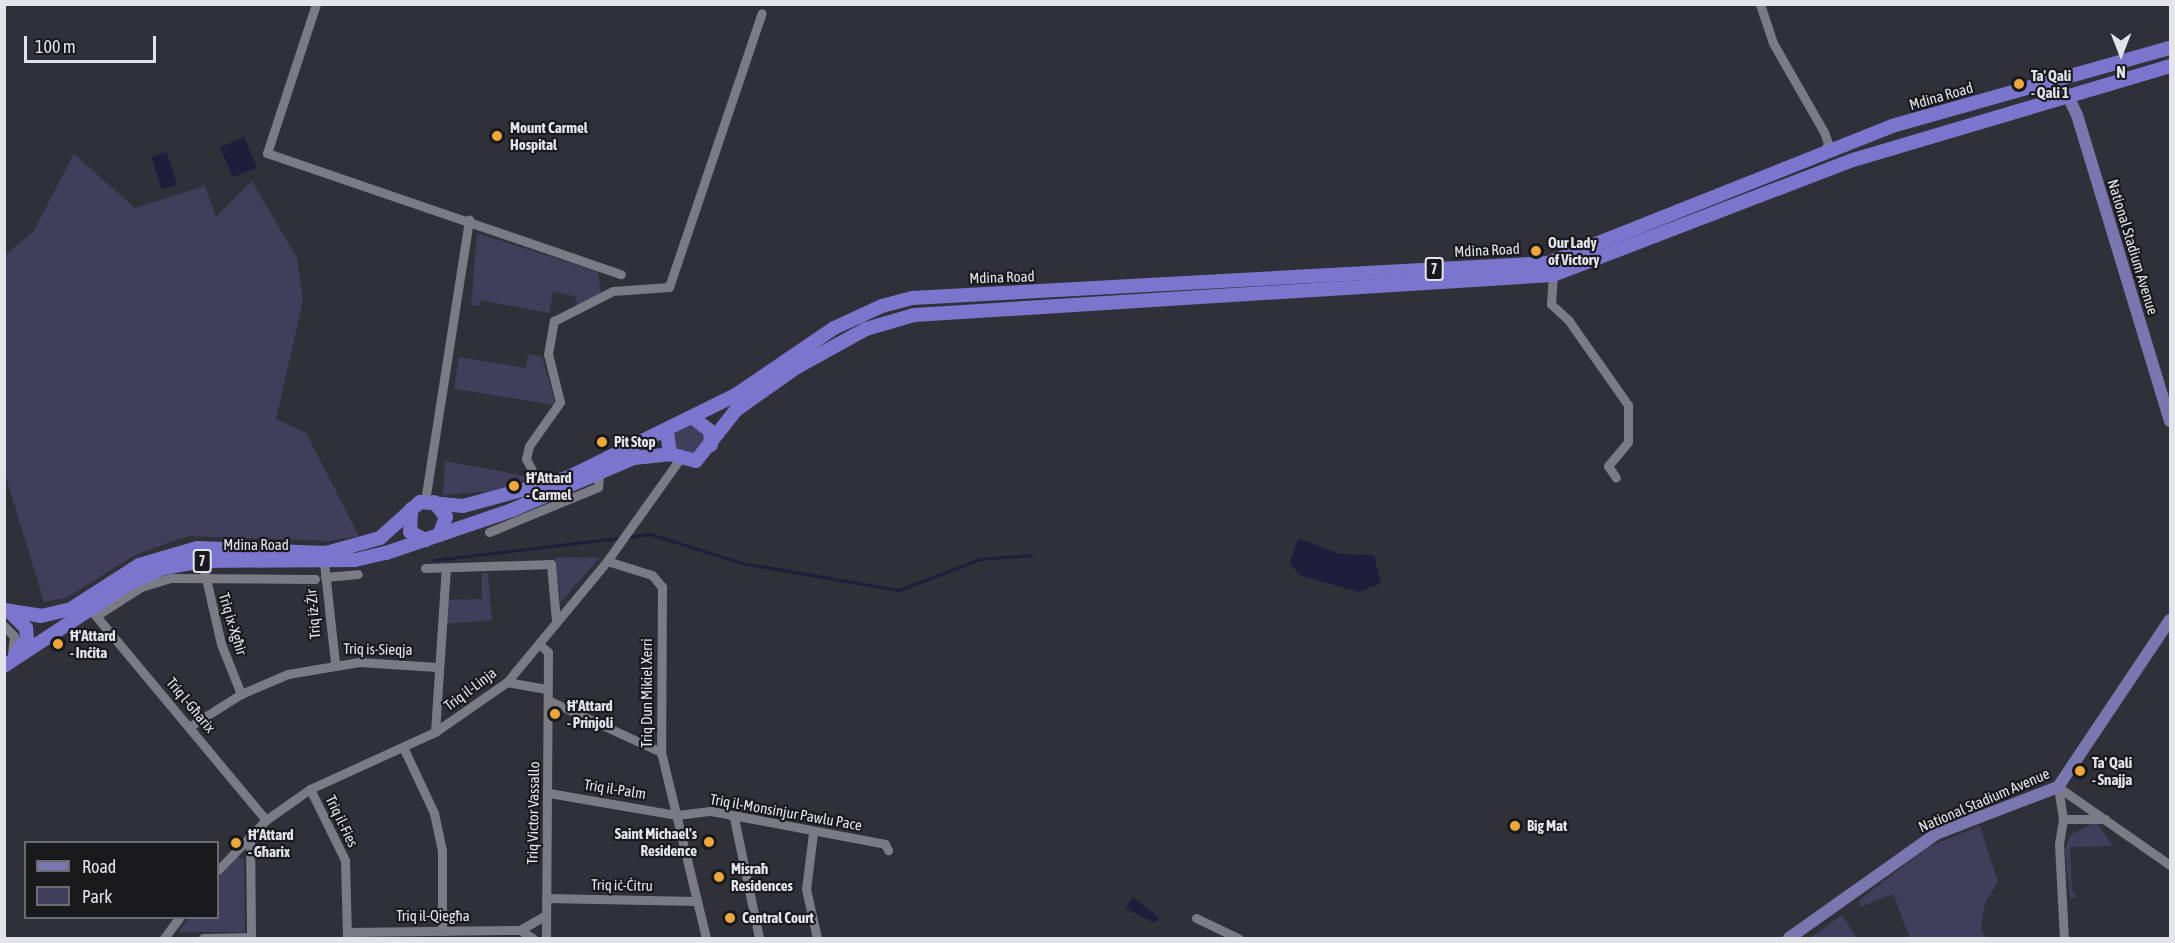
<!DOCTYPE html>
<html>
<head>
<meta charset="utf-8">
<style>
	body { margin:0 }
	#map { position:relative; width:2175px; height:943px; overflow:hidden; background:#303039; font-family:"Asap Condensed",sans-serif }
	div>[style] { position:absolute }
	.green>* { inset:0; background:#3f3f5b }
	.round { border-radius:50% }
	.water>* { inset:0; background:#1f1d3b; transform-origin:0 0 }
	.stream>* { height:3px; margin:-1.5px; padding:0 1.5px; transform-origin:1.5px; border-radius:1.5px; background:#1f1d3b }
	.minor>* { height:9px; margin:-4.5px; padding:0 4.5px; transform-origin:4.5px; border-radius:4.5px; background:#7a7b85 }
	.major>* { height:12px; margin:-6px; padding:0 6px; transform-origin:6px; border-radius:6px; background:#7a77b0 }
	.highway>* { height:14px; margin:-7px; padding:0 7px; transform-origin:7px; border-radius:7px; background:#7a75cd }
	.dots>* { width:16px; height:16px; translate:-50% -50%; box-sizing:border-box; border:3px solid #19191d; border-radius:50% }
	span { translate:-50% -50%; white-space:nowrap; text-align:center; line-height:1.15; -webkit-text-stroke:4.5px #19191d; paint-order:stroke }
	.shield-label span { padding:2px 4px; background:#19191d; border:2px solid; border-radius:4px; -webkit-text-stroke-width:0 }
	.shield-label { font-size:14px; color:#e3e4e9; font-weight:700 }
	.poi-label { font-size:15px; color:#e3e4e9; font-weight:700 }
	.left { translate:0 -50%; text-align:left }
	.right { translate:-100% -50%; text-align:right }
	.street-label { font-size:15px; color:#e3e4e9 }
	.frame { position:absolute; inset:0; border:6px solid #e3e4e9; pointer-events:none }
	.legend { position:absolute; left:24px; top:841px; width:195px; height:78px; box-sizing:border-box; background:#19191d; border:2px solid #6a6a6f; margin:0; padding:8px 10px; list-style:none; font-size:18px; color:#e3e4e9 }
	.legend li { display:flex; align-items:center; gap:12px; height:30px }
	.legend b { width:30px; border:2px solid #6a6a6f }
	.north { position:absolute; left:2091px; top:24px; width:60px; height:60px; -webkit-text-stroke:4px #19191d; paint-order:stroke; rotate:180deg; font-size:16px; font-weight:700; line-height:24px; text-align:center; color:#e3e4e9 }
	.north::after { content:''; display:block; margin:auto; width:21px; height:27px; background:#e3e4e9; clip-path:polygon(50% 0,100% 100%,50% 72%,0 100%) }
	.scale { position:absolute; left:24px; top:36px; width:132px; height:27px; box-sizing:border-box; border:3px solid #e3e4e9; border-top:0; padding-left:8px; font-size:18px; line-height:21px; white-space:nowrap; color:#e3e4e9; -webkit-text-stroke:4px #19191d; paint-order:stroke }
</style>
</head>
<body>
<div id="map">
	<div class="green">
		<div style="clip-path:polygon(74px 154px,135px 208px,205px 186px,216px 217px,252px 181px,297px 258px,303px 300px,276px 419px,306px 433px,359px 536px,329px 541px,188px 536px,135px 555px,66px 598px,44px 602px,5px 474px,5px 255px,33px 232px)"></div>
		<div style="clip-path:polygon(477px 233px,598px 272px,601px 294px,578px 306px,575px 296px,553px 292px,549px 313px,480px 300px,479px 306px,471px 305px)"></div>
		<div style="clip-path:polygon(528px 354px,542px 357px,556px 405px,454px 389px,459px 357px,526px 368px)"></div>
		<div class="round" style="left:674px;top:425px;width:30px;height:30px"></div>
		<div style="clip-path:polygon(445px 461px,531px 477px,504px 490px,443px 495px)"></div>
		<div style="clip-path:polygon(600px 557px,561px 602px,555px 558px)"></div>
		<div style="clip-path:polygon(482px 573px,488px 573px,492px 620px,444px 624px,447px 600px,482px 599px)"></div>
		<div style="clip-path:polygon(2096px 822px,2113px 846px,2070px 847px,2072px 890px,2077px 897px,2070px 898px,2065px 850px,2070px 835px)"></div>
		<div style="clip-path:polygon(1980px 826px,1998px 882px,1985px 903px,1981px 928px,1986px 938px,1910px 938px,1893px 894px,1860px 907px,1861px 919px,1859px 900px,1930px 846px)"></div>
		<div style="clip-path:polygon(238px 857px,244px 859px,245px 932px,178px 932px,189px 918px,218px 918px,218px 878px)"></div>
		<div style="clip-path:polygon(1842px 915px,1857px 938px,1810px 938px)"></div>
	</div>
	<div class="water">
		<div style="left:244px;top:137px;width:33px;height:26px;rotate:67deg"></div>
		<div style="left:167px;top:152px;width:34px;height:16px;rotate:73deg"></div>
		<div style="clip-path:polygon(1298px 538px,1340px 554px,1374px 555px,1381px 583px,1359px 592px,1299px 575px,1290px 563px)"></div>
		<div style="clip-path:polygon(1133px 897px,1159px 918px,1154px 923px,1125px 908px)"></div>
	</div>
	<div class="stream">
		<div style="left:629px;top:537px;width:21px;rotate:-8deg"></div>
		<div style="left:650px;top:534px;width:96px;rotate:17.5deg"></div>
		<div style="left:742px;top:563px;width:159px;rotate:9.8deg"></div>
		<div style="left:899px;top:590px;width:87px;rotate:-20.9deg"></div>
		<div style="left:980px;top:559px;width:51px;rotate:-4.5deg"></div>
		<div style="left:434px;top:560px;width:186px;rotate:-6.8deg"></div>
	</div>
	<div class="minor">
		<div style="left:316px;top:4px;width:157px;rotate:108.2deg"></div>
		<div style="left:267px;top:153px;width:374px;rotate:18.9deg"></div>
		<div style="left:1760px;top:4px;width:41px;rotate:71.6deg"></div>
		<div style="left:1773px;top:43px;width:103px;rotate:60.2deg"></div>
		<div style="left:1824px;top:132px;width:12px;rotate:70deg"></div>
		<div style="left:1828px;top:143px;width:10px;rotate:114deg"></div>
		<div style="left:1553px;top:275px;width:29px;rotate:94deg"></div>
		<div style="left:1551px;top:304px;width:25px;rotate:43deg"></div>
		<div style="left:1569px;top:321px;width:103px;rotate:54.9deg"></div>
		<div style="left:1628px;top:405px;width:37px;rotate:90deg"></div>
		<div style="left:1628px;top:442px;width:31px;rotate:130deg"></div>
		<div style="left:1608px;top:466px;width:14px;rotate:56deg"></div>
		<div style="left:541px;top:487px;width:32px;rotate:-118deg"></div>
		<div style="left:526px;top:459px;width:13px;rotate:-77deg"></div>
		<div style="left:529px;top:446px;width:54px;rotate:-54.8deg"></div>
		<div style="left:560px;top:402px;width:49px;rotate:-104deg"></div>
		<div style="left:548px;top:354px;width:34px;rotate:-80deg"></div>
		<div style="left:554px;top:321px;width:66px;rotate:-27deg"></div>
		<div style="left:613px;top:291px;width:56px;rotate:-4.1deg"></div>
		<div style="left:669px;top:287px;width:289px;rotate:-71.3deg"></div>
		<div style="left:425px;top:501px;width:285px;rotate:-81.1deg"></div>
		<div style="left:489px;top:532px;width:118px;rotate:-22.4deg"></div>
		<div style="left:598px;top:487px;width:11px;rotate:-85deg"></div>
		<div style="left:202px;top:561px;width:85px;rotate:77.1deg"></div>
		<div style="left:221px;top:644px;width:54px;rotate:68.2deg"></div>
		<div style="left:607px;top:561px;width:47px;rotate:17.3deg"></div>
		<div style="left:652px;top:575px;width:16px;rotate:50deg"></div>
		<div style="left:662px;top:587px;width:165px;rotate:90.3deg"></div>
		<div style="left:661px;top:752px;width:191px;rotate:76.4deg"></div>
		<div style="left:324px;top:562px;width:103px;rotate:83.8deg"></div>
		<div style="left:425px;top:568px;width:126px;rotate:-1.8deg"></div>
		<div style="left:551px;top:564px;width:56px;rotate:84.9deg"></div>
		<div style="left:325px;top:577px;width:33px;rotate:-5deg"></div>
		<div style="left:91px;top:610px;width:273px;rotate:50.2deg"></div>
		<div style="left:96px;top:616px;width:54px;rotate:-32.8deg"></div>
		<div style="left:141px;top:587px;width:31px;rotate:-17deg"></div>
		<div style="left:171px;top:578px;width:144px;rotate:0.4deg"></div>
		<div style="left:4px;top:626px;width:14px;rotate:45deg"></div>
		<div style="left:14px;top:636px;width:19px;rotate:96deg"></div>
		<div style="left:539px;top:644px;width:12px;rotate:42deg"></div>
		<div style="left:548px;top:652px;width:286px;rotate:90.4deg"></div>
		<div style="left:507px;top:682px;width:40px;rotate:10deg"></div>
		<div style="left:550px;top:701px;width:122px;rotate:24.7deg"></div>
		<div style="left:189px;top:727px;width:62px;rotate:-32.4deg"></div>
		<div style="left:241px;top:694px;width:51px;rotate:-23.1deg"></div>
		<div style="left:288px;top:674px;width:72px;rotate:-9.6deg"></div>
		<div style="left:359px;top:662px;width:78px;rotate:3.7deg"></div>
		<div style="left:435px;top:732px;width:164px;rotate:-86.2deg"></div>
		<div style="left:403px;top:747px;width:73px;rotate:64.8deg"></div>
		<div style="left:434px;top:813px;width:39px;rotate:78deg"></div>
		<div style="left:442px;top:851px;width:80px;rotate:90deg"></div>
		<div style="left:2058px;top:787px;width:32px;rotate:81deg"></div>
		<div style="left:2063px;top:819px;width:25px;rotate:99deg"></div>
		<div style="left:2059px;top:844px;width:94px;rotate:87deg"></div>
		<div style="left:2058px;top:787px;width:136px;rotate:34.9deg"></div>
		<div style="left:310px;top:789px;width:79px;rotate:63.8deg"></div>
		<div style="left:345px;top:860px;width:78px;rotate:88.5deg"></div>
		<div style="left:549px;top:793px;width:130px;rotate:9.8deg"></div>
		<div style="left:677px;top:815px;width:34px;rotate:-7deg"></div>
		<div style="left:711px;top:811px;width:177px;rotate:10.7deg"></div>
		<div style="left:885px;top:844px;width:7px;rotate:63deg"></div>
		<div style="left:734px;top:818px;width:123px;rotate:78.2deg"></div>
		<div style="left:2063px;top:819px;width:42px"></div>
		<div style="left:813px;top:833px;width:56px;rotate:97.1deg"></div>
		<div style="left:806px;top:889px;width:50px;rotate:77.3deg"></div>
		<div style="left:250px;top:837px;width:101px;rotate:89.4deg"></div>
		<div style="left:218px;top:870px;width:69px;rotate:-46.2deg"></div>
		<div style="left:266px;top:820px;width:54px;rotate:-35.2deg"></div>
		<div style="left:310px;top:789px;width:137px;rotate:-24.5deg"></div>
		<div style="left:435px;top:732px;width:88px;rotate:-34.8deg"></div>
		<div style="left:507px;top:682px;width:157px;rotate:-50.4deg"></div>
		<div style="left:607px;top:561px;width:124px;rotate:-54.5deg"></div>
		<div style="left:546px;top:898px;width:151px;rotate:1.1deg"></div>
		<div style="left:1196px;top:918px;width:47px;rotate:25.5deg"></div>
		<div style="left:520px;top:930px;width:15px;rotate:32deg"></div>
		<div style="left:347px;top:932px;width:173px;rotate:-0.7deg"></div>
		<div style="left:520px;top:930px;width:30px;rotate:-30deg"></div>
		<div style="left:164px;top:938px;width:25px;rotate:-53deg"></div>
		<div style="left:203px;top:938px;width:48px;rotate:-1.2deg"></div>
	</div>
	<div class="major">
		<div style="left:2057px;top:97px;width:12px;rotate:5deg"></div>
		<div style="left:2069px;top:98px;width:19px;rotate:65deg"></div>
		<div style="left:2077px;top:115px;width:320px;rotate:73.1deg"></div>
		<div style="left:1789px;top:938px;width:180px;rotate:-35.3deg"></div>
		<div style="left:1936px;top:834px;width:131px;rotate:-21.1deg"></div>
		<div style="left:2058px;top:787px;width:201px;rotate:-56.2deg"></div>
	</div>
	<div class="highway">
		<div style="left:693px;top:418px;width:21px;rotate:37deg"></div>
		<div style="left:710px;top:431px;width:14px;rotate:86deg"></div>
		<div style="left:667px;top:432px;width:22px;rotate:82deg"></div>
		<div style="left:670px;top:454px;width:27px;rotate:15deg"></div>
		<div style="left:696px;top:461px;width:65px;rotate:-51.9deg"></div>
		<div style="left:736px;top:410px;width:75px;rotate:-35.2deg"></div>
		<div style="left:797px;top:367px;width:79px;rotate:-28.8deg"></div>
		<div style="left:866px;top:329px;width:50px;rotate:-16.3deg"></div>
		<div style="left:914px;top:315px;width:640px;rotate:-3.58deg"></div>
		<div style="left:1553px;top:275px;width:321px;rotate:-21deg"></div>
		<div style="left:1853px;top:160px;width:331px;rotate:-16.5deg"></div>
		<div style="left:434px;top:502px;width:19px;rotate:51deg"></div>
		<div style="left:446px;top:517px;width:19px;rotate:111deg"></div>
		<div style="left:411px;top:509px;width:23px;rotate:92deg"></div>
		<div style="left:410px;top:532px;width:18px;rotate:27deg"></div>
		<div style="left:4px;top:610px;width:37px;rotate:9deg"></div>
		<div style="left:41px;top:616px;width:31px;rotate:-13deg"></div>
		<div style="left:71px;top:609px;width:81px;rotate:-32.9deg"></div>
		<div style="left:139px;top:565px;width:60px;rotate:-16.3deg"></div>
		<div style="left:197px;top:548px;width:129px;rotate:2.2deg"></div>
		<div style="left:326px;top:553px;width:56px;rotate:-15.5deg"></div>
		<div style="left:380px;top:538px;width:54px;rotate:-42deg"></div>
		<div style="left:420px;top:502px;width:43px;rotate:5.3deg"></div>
		<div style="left:463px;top:506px;width:108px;rotate:-15.1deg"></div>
		<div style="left:567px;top:478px;width:186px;rotate:-26.2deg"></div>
		<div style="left:734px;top:396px;width:121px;rotate:-34.2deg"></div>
		<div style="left:834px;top:328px;width:53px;rotate:-24.6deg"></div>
		<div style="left:882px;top:306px;width:31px;rotate:-15deg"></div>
		<div style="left:912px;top:298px;width:637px;rotate:-3.15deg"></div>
		<div style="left:1548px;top:263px;width:370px;rotate:-21.7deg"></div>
		<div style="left:1892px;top:126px;width:289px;rotate:-15.7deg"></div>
		<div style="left:10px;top:612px;width:23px;rotate:45deg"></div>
		<div style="left:26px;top:628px;width:11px;rotate:85deg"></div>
		<div style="left:27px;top:639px;width:20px;rotate:127deg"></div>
		<div style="left:4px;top:666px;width:151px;rotate:-33.4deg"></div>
		<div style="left:130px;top:583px;width:37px;rotate:-24deg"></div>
		<div style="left:164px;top:568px;width:39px;rotate:-10deg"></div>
		<div style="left:202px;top:561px;width:153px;rotate:-0.4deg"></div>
		<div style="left:355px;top:560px;width:32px;rotate:-13deg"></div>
		<div style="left:386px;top:553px;width:133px;rotate:-18.8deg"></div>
		<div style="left:512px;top:510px;width:133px;rotate:-23.1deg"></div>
		<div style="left:634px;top:458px;width:36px;rotate:-6deg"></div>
	</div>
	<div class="dots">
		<div style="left:2019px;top:84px;background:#eda83b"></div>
		<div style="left:497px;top:136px;background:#eda83b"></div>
		<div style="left:1536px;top:251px;background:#eda83b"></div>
		<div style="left:602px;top:442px;background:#eda83b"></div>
		<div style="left:514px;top:486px;background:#eda83b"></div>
		<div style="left:58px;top:644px;background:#eda83b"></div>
		<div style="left:555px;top:714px;background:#eda83b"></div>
		<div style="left:2080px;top:771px;background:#eda83b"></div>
		<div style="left:1515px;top:826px;background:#eda83b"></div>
		<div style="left:709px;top:842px;background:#eda83b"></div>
		<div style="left:236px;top:843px;background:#eda83b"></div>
		<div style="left:719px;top:877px;background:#eda83b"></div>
		<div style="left:730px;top:918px;background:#eda83b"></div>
	</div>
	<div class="shield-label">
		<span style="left:1434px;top:269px">7</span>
		<span style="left:202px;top:561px">7</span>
	</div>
	<div class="poi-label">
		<span class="left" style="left:2031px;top:84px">Ta' Qali<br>- Qali 1</span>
		<span class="left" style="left:510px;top:136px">Mount Carmel<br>Hospital</span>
		<span class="left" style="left:1548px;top:251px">Our Lady<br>of Victory</span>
		<span class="left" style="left:614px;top:442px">Pit Stop</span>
		<span class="left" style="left:526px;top:486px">Ħ'Attard<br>- Carmel</span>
		<span class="left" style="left:70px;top:644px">Ħ'Attard<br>- Inċita</span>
		<span class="left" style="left:567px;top:714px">Ħ'Attard<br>- Prinjoli</span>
		<span class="left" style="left:2092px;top:771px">Ta' Qali<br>- Snajja</span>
		<span class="left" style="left:1527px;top:826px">Big Mat</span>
		<span class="right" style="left:697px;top:842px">Saint Michael's<br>Residence</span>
		<span class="left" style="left:248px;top:843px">Ħ'Attard<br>- Għarix</span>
		<span class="left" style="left:731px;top:877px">Misraħ<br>Residences</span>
		<span class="left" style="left:742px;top:918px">Central Court</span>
	</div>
	<div class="street-label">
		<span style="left:1941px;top:96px;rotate:-16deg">Mdina Road</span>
		<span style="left:2133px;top:247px;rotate:73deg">National Stadium Avenue</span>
		<span style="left:1487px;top:250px;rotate:-3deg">Mdina Road</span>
		<span style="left:1002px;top:277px;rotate:-2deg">Mdina Road</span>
		<span style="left:256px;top:545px">Mdina Road</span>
		<span style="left:313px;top:614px;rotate:-95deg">Triq iż-Żir</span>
		<span style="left:233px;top:624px;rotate:73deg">Triq ix-Xgħir</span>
		<span style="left:378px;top:649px;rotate:1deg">Triq is-Sieqja</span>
		<span style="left:470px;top:689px;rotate:-37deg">Triq il-Linja</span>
		<span style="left:647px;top:693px;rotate:-90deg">Triq Dun Mikiel Xerri</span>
		<span style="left:191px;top:705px;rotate:50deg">Triq l-Għarix</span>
		<span style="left:615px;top:789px;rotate:9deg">Triq il-Palm</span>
		<span style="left:1984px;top:800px;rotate:-23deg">National Stadium Avenue</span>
		<span style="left:786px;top:812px;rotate:10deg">Triq il-Monsinjur Pawlu Pace</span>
		<span style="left:533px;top:813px;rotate:-89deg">Triq Victor Vassallo</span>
		<span style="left:342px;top:821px;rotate:64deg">Triq il-Fies</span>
		<span style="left:622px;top:885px;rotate:1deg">Triq iċ-Ċitru</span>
		<span style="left:433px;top:916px">Triq il-Qiegħa</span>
	</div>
	<div class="frame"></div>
	<ul class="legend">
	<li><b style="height:8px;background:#7a77b0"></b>Road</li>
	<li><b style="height:16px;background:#3f3f5b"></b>Park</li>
	</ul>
	<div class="north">N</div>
	<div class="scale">100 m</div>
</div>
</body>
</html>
